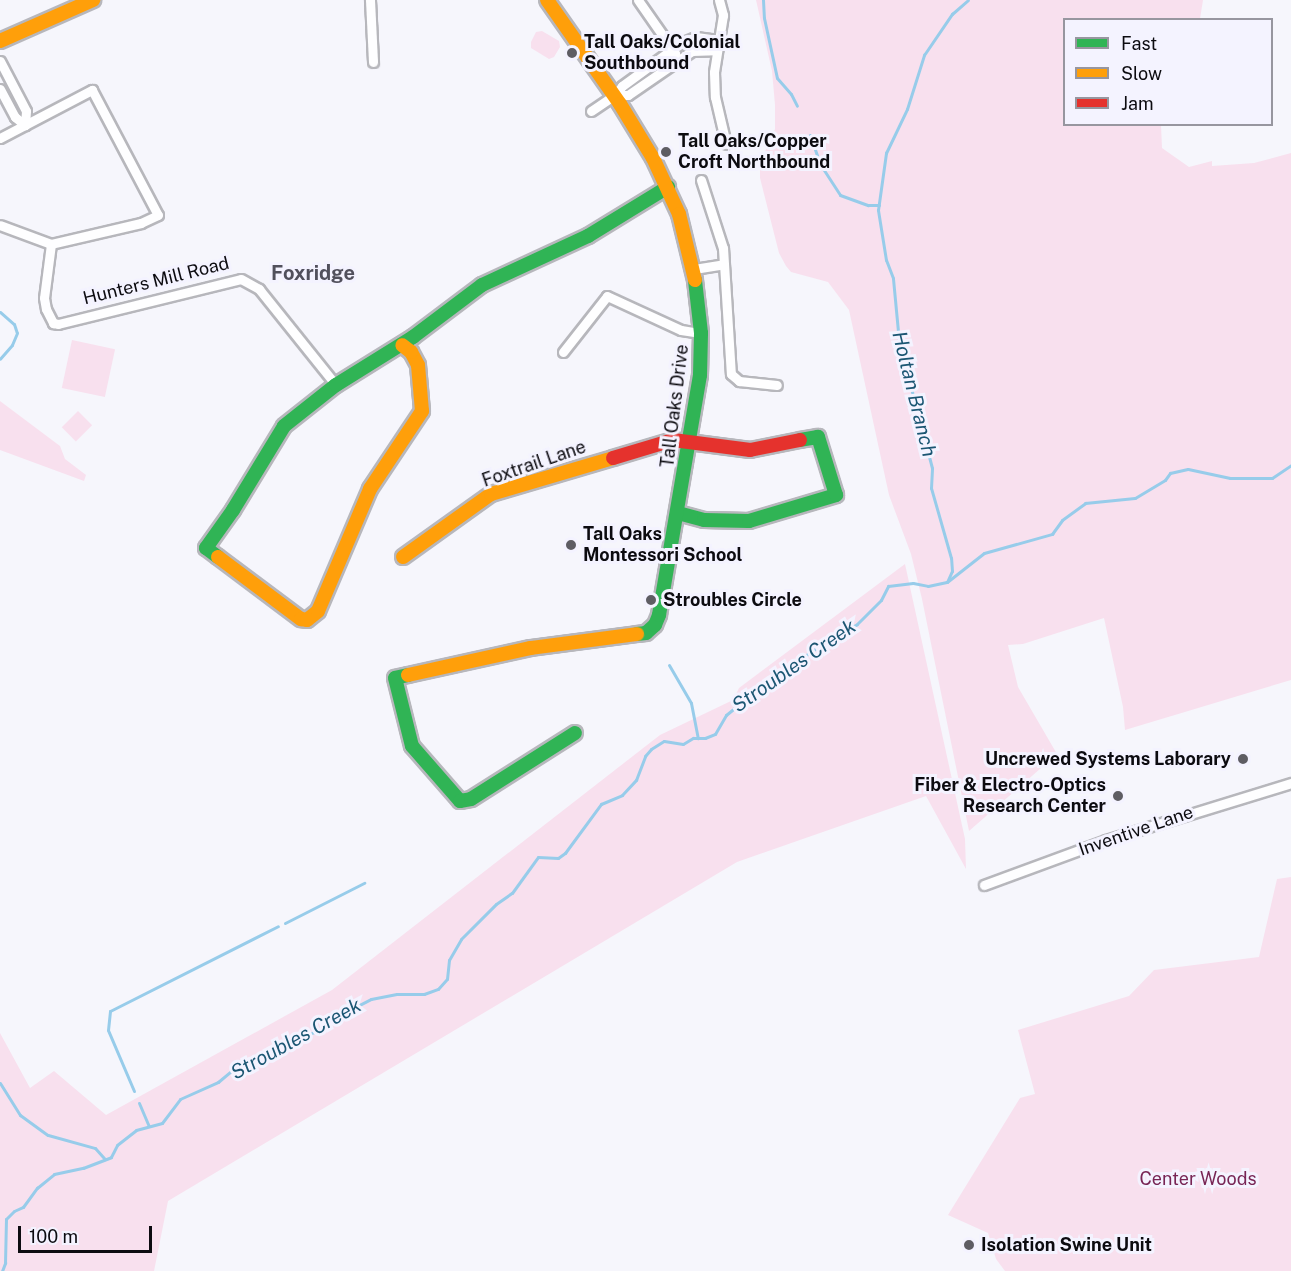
<!DOCTYPE html>
<html>
<head>
<meta charset="utf-8">
<style>
	body { margin:0 }
	#map { position:relative; width:1291px; height:1271px; overflow:hidden; background:#f6f6fc; font-family:"Public Sans",sans-serif }
	div>[style] { position:absolute }
	.green>* { inset:0; background:#f8e0ee; transform-origin:0 0 }
	.stream>* { height:3px; margin:-1.5px; padding:0 1.5px; transform-origin:1.5px; border-radius:1.5px; background:#97ccea }
	.roads { filter:drop-shadow(2px 0 #b7b7bc) drop-shadow(-2px 0 #b7b7bc) drop-shadow(0 2px #b7b7bc) drop-shadow(0 -2px #b7b7bc) }
	.street>* { height:9px; margin:-4.5px; padding:0 4.5px; transform-origin:4.5px; border-radius:4.5px; background:#fefeff }
	.fast>* { height:14px; margin:-7px; padding:0 7px; transform-origin:7px; border-radius:7px; background:#30b455 }
	.slow>* { height:14px; margin:-7px; padding:0 7px; transform-origin:7px; border-radius:7px; background:#ff9f0a }
	.jam>* { height:14px; margin:-7px; padding:0 7px; transform-origin:7px; border-radius:7px; background:#e5322d }
	.dots>* { width:16px; height:16px; translate:-50% -50%; box-sizing:border-box; border:3px solid #f4f3ff; border-radius:50% }
	span { translate:-50% -50%; white-space:nowrap; text-align:center; line-height:1.15; -webkit-text-stroke:6px #f4f3ff; paint-order:stroke }
	.poi-label { font-size:18px; color:#0c0b10; font-weight:700 }
	.left { translate:0 -50%; text-align:left }
	.right { translate:-100% -50%; text-align:right }
	.street-label { font-size:18px; color:#0c0b10 }
	.park-label { font-size:18px; color:#782555 }
	.neighbourhood-label { font-size:20px; color:#51505c; font-weight:700 }
	.water-label { font-size:20px; color:#1b5673; font-style:italic }
	.legend { position:absolute; left:1063px; top:18px; width:210px; height:108px; box-sizing:border-box; background:#f4f3ff; border:2px solid #97969f; margin:0; padding:8px 10px; list-style:none; font-size:18px; color:#0c0b10 }
	.legend li { display:flex; align-items:center; gap:12px; height:30px }
	.legend b { width:30px; border:2px solid #97969f }
	.scale { position:absolute; left:18px; top:1226px; width:134px; height:27px; box-sizing:border-box; border:3px solid #0c0b10; border-top:0; padding-left:8px; font-size:18px; line-height:21px; white-space:nowrap; color:#0c0b10; -webkit-text-stroke:4px #f4f3ff; paint-order:stroke }
</style>
</head>
<body>
<div id="map">
	<div class="green">
		<div style="clip-path:polygon(756px 0,1203px 0,1200px 19px,1064px 20px,1064px 124px,1161px 125px,1162px 148px,1189px 167px,1212px 161px,1212px 166px,1254px 163px,1291px 153px,1291px 680px,1125px 730px,1123px 707px,1104px 618px,1023px 644px,1008px 645px,1018px 687px,1057px 754px,969px 831px,922px 599px,911px 554px,889px 495px,849px 310px,828px 282px,791px 272px,786px 266px,779px 253px,760px 178px,760px 163px,775px 129px,775px 105px,772px 71px)"></div>
		<div style="clip-path:polygon(542px 31px,559px 41px,560px 47px,554px 57px,549px 59px,531px 48px,531px 42px,536px 32px)"></div>
		<div style="left:72px;top:340px;width:44px;height:49px;rotate:12deg"></div>
		<div style="clip-path:polygon(0 401px,60px 446px,65px 459px,86px 475px,84px 481px,0 450px)"></div>
		<div style="left:78px;top:411px;width:20px;height:23px;rotate:45deg"></div>
		<div style="clip-path:polygon(905px 564px,965px 839px,966px 869px,926px 796px,737px 862px,168px 1201px,154px 1271px,0 1271px,0 1033px,30px 1088px,54px 1071px,106px 1115px,332px 990px,660px 735px,733px 700px,739px 688px)"></div>
		<div style="clip-path:polygon(1291px 877px,1291px 1271px,1005px 1271px,996px 1259px,988px 1233px,948px 1215px,1020px 1098px,1035px 1094px,1018px 1030px,1129px 996px,1154px 970px,1259px 957px,1277px 879px)"></div>
	</div>
	<div class="stream">
		<div style="left:763px;top:0;width:18px;rotate:87deg"></div>
		<div style="left:764px;top:18px;width:61px;rotate:77.8deg"></div>
		<div style="left:777px;top:78px;width:21px;rotate:49deg"></div>
		<div style="left:791px;top:94px;width:13px;rotate:63deg"></div>
		<div style="left:810px;top:135px;width:31px;rotate:71deg"></div>
		<div style="left:820px;top:164px;width:37px;rotate:57deg"></div>
		<div style="left:840px;top:195px;width:30px;rotate:20deg"></div>
		<div style="left:868px;top:205px;width:11px"></div>
		<div style="left:0;top:312px;width:18px;rotate:41deg"></div>
		<div style="left:14px;top:324px;width:9px;rotate:72deg"></div>
		<div style="left:17px;top:333px;width:13px;rotate:113deg"></div>
		<div style="left:12px;top:345px;width:18px;rotate:131deg"></div>
		<div style="left:947px;top:582px;width:12px;rotate:-66deg"></div>
		<div style="left:952px;top:571px;width:13px;rotate:-94deg"></div>
		<div style="left:951px;top:558px;width:73px;rotate:-105.9deg"></div>
		<div style="left:931px;top:488px;width:20px;rotate:-87deg"></div>
		<div style="left:932px;top:468px;width:130px;rotate:-104.7deg"></div>
		<div style="left:899px;top:342px;width:64px;rotate:-95.4deg"></div>
		<div style="left:893px;top:278px;width:19px;rotate:-111deg"></div>
		<div style="left:886px;top:260px;width:51px;rotate:-99.1deg"></div>
		<div style="left:878px;top:210px;width:58px;rotate:-82deg"></div>
		<div style="left:886px;top:153px;width:49px;rotate:-64.5deg"></div>
		<div style="left:907px;top:109px;width:57px;rotate:-72.5deg"></div>
		<div style="left:924px;top:55px;width:50px;rotate:-55.7deg"></div>
		<div style="left:952px;top:14px;width:21px;rotate:-41deg"></div>
		<div style="left:669px;top:665px;width:44px;rotate:59.9deg"></div>
		<div style="left:691px;top:703px;width:36px;rotate:79deg"></div>
		<div style="left:285px;top:923px;width:89px;rotate:-26.9deg"></div>
		<div style="left:0;top:1083px;width:38px;rotate:58deg"></div>
		<div style="left:20px;top:1115px;width:34px;rotate:36deg"></div>
		<div style="left:48px;top:1135px;width:49px;rotate:15.5deg"></div>
		<div style="left:95px;top:1148px;width:15px;rotate:48deg"></div>
		<div style="left:134px;top:1091px;width:66px;rotate:-113.1deg"></div>
		<div style="left:108px;top:1030px;width:19px;rotate:-84deg"></div>
		<div style="left:110px;top:1011px;width:188px;rotate:-26.8deg"></div>
		<div style="left:139px;top:1103px;width:25px;rotate:67deg"></div>
		<div style="left:2px;top:1271px;width:9px;rotate:-69deg"></div>
		<div style="left:5px;top:1263px;width:44px;rotate:-88.7deg"></div>
		<div style="left:6px;top:1219px;width:11px;rotate:-45deg"></div>
		<div style="left:14px;top:1211px;width:10px;rotate:-24deg"></div>
		<div style="left:23px;top:1207px;width:24px;rotate:-54deg"></div>
		<div style="left:37px;top:1188px;width:22px;rotate:-39deg"></div>
		<div style="left:54px;top:1174px;width:30px;rotate:-12deg"></div>
		<div style="left:83px;top:1168px;width:30px;rotate:-21deg"></div>
		<div style="left:111px;top:1157px;width:13px;rotate:-63deg"></div>
		<div style="left:117px;top:1145px;width:24px;rotate:-38deg"></div>
		<div style="left:136px;top:1130px;width:27px;rotate:-15deg"></div>
		<div style="left:162px;top:1123px;width:30px;rotate:-53deg"></div>
		<div style="left:180px;top:1099px;width:42px;rotate:-24.1deg"></div>
		<div style="left:218px;top:1082px;width:17px;rotate:-40deg"></div>
		<div style="left:231px;top:1071px;width:64px;rotate:-28.2deg"></div>
		<div style="left:287px;top:1041px;width:36px;rotate:-18deg"></div>
		<div style="left:321px;top:1030px;width:16px;rotate:-45deg"></div>
		<div style="left:332px;top:1019px;width:44px;rotate:-27.1deg"></div>
		<div style="left:371px;top:999px;width:26px;rotate:-11deg"></div>
		<div style="left:397px;top:994px;width:27px"></div>
		<div style="left:424px;top:994px;width:15px;rotate:-20deg"></div>
		<div style="left:438px;top:989px;width:13px;rotate:-48deg"></div>
		<div style="left:447px;top:979px;width:19px;rotate:-84deg"></div>
		<div style="left:449px;top:960px;width:24px;rotate:-60deg"></div>
		<div style="left:461px;top:939px;width:49px;rotate:-45deg"></div>
		<div style="left:496px;top:904px;width:19px;rotate:-35deg"></div>
		<div style="left:512px;top:893px;width:44px;rotate:-54.2deg"></div>
		<div style="left:538px;top:857px;width:20px;rotate:3deg"></div>
		<div style="left:558px;top:858px;width:9px;rotate:-36deg"></div>
		<div style="left:565px;top:853px;width:61px;rotate:-53.7deg"></div>
		<div style="left:601px;top:804px;width:23px;rotate:-23deg"></div>
		<div style="left:622px;top:795px;width:21px;rotate:-47deg"></div>
		<div style="left:636px;top:780px;width:26px;rotate:-69deg"></div>
		<div style="left:645px;top:756px;width:9px;rotate:-49deg"></div>
		<div style="left:651px;top:749px;width:15px;rotate:-32deg"></div>
		<div style="left:664px;top:741px;width:19px;rotate:9deg"></div>
		<div style="left:683px;top:744px;width:12px;rotate:-31deg"></div>
		<div style="left:693px;top:738px;width:12px"></div>
		<div style="left:705px;top:738px;width:11px;rotate:-22deg"></div>
		<div style="left:715px;top:734px;width:22px;rotate:-60deg"></div>
		<div style="left:726px;top:715px;width:52px;rotate:-39.5deg"></div>
		<div style="left:766px;top:682px;width:81px;rotate:-33.9deg"></div>
		<div style="left:833px;top:637px;width:27px;rotate:-28deg"></div>
		<div style="left:857px;top:624px;width:34px;rotate:-45deg"></div>
		<div style="left:881px;top:600px;width:16px;rotate:-63deg"></div>
		<div style="left:888px;top:586px;width:25px;rotate:-7deg"></div>
		<div style="left:913px;top:583px;width:15px;rotate:11deg"></div>
		<div style="left:928px;top:586px;width:19px;rotate:-12deg"></div>
		<div style="left:947px;top:582px;width:47px;rotate:-38.1deg"></div>
		<div style="left:984px;top:553px;width:71px;rotate:-15.6deg"></div>
		<div style="left:1052px;top:534px;width:17px;rotate:-54deg"></div>
		<div style="left:1062px;top:520px;width:29px;rotate:-36deg"></div>
		<div style="left:1085px;top:503px;width:50px;rotate:-5.7deg"></div>
		<div style="left:1135px;top:498px;width:35px;rotate:-31deg"></div>
		<div style="left:1165px;top:480px;width:9px;rotate:-54deg"></div>
		<div style="left:1170px;top:473px;width:18px;rotate:-13deg"></div>
		<div style="left:1188px;top:469px;width:43px;rotate:12.1deg"></div>
		<div style="left:1230px;top:478px;width:42px"></div>
		<div style="left:1272px;top:478px;width:23px;rotate:-34deg"></div>
	</div>
	<div class="roads">
		<div class="street">
			<div style="left:370px;top:0;width:62px;rotate:87.2deg"></div>
			<div style="left:638px;top:0;width:65px;rotate:55.1deg"></div>
			<div style="left:719px;top:0;width:16px;rotate:75deg"></div>
			<div style="left:723px;top:15px;width:58px;rotate:99deg"></div>
			<div style="left:714px;top:72px;width:25px;rotate:88deg"></div>
			<div style="left:715px;top:97px;width:48px;rotate:76.8deg"></div>
			<div style="left:0;top:61px;width:56px;rotate:62.5deg"></div>
			<div style="left:26px;top:111px;width:14px;rotate:94deg"></div>
			<div style="left:0;top:89px;width:32px;rotate:62deg"></div>
			<div style="left:15px;top:117px;width:13px;rotate:39deg"></div>
			<div style="left:615px;top:95px;width:11px;rotate:-52deg"></div>
			<div style="left:622px;top:86px;width:73px;rotate:-36.1deg"></div>
			<div style="left:681px;top:43px;width:16px;rotate:-22deg"></div>
			<div style="left:696px;top:37px;width:22px;rotate:8deg"></div>
			<div style="left:591px;top:111px;width:29px;rotate:-34deg"></div>
			<div style="left:615px;top:95px;width:13px"></div>
			<div style="left:628px;top:95px;width:78px;rotate:-34.5deg"></div>
			<div style="left:692px;top:51px;width:23px;rotate:-2deg"></div>
			<div style="left:0;top:138px;width:104px;rotate:-27.6deg"></div>
			<div style="left:92px;top:90px;width:141px;rotate:62.2deg"></div>
			<div style="left:158px;top:215px;width:19px;rotate:155deg"></div>
			<div style="left:141px;top:223px;width:92px;rotate:166.9deg"></div>
			<div style="left:51px;top:244px;width:54px;rotate:-159.6deg"></div>
			<div style="left:701px;top:180px;width:71px;rotate:72.1deg"></div>
			<div style="left:723px;top:248px;width:126px;rotate:86.4deg"></div>
			<div style="left:731px;top:374px;width:11px;rotate:41deg"></div>
			<div style="left:739px;top:381px;width:38px;rotate:6deg"></div>
			<div style="left:51px;top:244px;width:54px;rotate:97.4deg"></div>
			<div style="left:44px;top:298px;width:11px;rotate:80deg"></div>
			<div style="left:46px;top:309px;width:16px;rotate:63deg"></div>
			<div style="left:53px;top:323px;width:5px;rotate:11deg"></div>
			<div style="left:58px;top:324px;width:188px;rotate:-13.8deg"></div>
			<div style="left:241px;top:279px;width:21px;rotate:29deg"></div>
			<div style="left:259px;top:289px;width:123px;rotate:51.3deg"></div>
			<div style="left:694px;top:269px;width:30px;rotate:-9deg"></div>
			<div style="left:563px;top:352px;width:71px;rotate:-51.8deg"></div>
			<div style="left:607px;top:296px;width:81px;rotate:24.7deg"></div>
			<div style="left:681px;top:330px;width:20px;rotate:9deg"></div>
			<div style="left:984px;top:885px;width:130px;rotate:-20.2deg"></div>
			<div style="left:1106px;top:840px;width:194px;rotate:-17.1deg"></div>
		</div>
		<div class="fast">
			<div style="left:678px;top:513px;width:27px;rotate:15deg"></div>
			<div style="left:704px;top:520px;width:45px;rotate:1.3deg"></div>
			<div style="left:749px;top:521px;width:91px;rotate:-16.6deg"></div>
			<div style="left:836px;top:495px;width:61px;rotate:-107.2deg"></div>
			<div style="left:818px;top:437px;width:18px;rotate:171deg"></div>
			<div style="left:218px;top:557px;width:15px;rotate:-143deg"></div>
			<div style="left:206px;top:548px;width:47px;rotate:-54.6deg"></div>
			<div style="left:233px;top:510px;width:98px;rotate:-58.7deg"></div>
			<div style="left:284px;top:426px;width:66px;rotate:-38.3deg"></div>
			<div style="left:336px;top:385px;width:91px;rotate:-31.9deg"></div>
			<div style="left:413px;top:337px;width:86px;rotate:-37deg"></div>
			<div style="left:482px;top:285px;width:117px;rotate:-24.8deg"></div>
			<div style="left:588px;top:236px;width:94px;rotate:-31.5deg"></div>
			<div style="left:637px;top:634px;width:9px;rotate:-6deg"></div>
			<div style="left:646px;top:633px;width:12px;rotate:-42deg"></div>
			<div style="left:655px;top:625px;width:11px;rotate:-68deg"></div>
			<div style="left:659px;top:615px;width:243px;rotate:-80.3deg"></div>
			<div style="left:700px;top:375px;width:42px;rotate:-88.6deg"></div>
			<div style="left:701px;top:333px;width:53px;rotate:-96.5deg"></div>
			<div style="left:408px;top:675px;width:13px;rotate:167deg"></div>
			<div style="left:395px;top:678px;width:70px;rotate:76deg"></div>
			<div style="left:412px;top:746px;width:73px;rotate:48.9deg"></div>
			<div style="left:460px;top:801px;width:11px;rotate:-10deg"></div>
			<div style="left:471px;top:799px;width:123px;rotate:-32.4deg"></div>
		</div>
		<div class="slow">
			<div style="left:547px;top:0;width:127px;rotate:54.9deg"></div>
			<div style="left:620px;top:104px;width:63px;rotate:58.6deg"></div>
			<div style="left:653px;top:158px;width:62px;rotate:65.1deg"></div>
			<div style="left:679px;top:214px;width:68px;rotate:76.4deg"></div>
			<div style="left:0;top:41px;width:102px;rotate:-23.8deg"></div>
			<div style="left:218px;top:557px;width:104px;rotate:36.8deg"></div>
			<div style="left:301px;top:619px;width:6px;rotate:9deg"></div>
			<div style="left:307px;top:620px;width:14px;rotate:-39deg"></div>
			<div style="left:318px;top:611px;width:133px;rotate:-66.9deg"></div>
			<div style="left:370px;top:489px;width:94px;rotate:-56.3deg"></div>
			<div style="left:422px;top:411px;width:46px;rotate:-95deg"></div>
			<div style="left:418px;top:365px;width:15px;rotate:-118deg"></div>
			<div style="left:411px;top:352px;width:11px;rotate:-142deg"></div>
			<div style="left:403px;top:557px;width:108px;rotate:-35.6deg"></div>
			<div style="left:491px;top:494px;width:127px;rotate:-16.4deg"></div>
			<div style="left:408px;top:675px;width:126px;rotate:-12.4deg"></div>
			<div style="left:531px;top:648px;width:107px;rotate:-7.5deg"></div>
		</div>
		<div class="jam">
			<div style="left:613px;top:458px;width:63px;rotate:-16.7deg"></div>
			<div style="left:673px;top:440px;width:78px;rotate:7.4deg"></div>
			<div style="left:750px;top:450px;width:51px;rotate:-11.3deg"></div>
		</div>
	</div>
	<div class="dots">
		<div style="left:572px;top:53px;background:#5e5d63"></div>
		<div style="left:666px;top:152px;background:#5e5d63"></div>
		<div style="left:571px;top:545px;background:#5e5d63"></div>
		<div style="left:651px;top:600px;background:#5e5d63"></div>
		<div style="left:1243px;top:759px;background:#5e5d63"></div>
		<div style="left:1118px;top:796px;background:#5e5d63"></div>
		<div style="left:969px;top:1245px;background:#5e5d63"></div>
	</div>
	<div class="poi-label">
		<span class="left" style="left:584px;top:53px">Tall Oaks/Colonial<br>Southbound</span>
		<span class="left" style="left:678px;top:152px">Tall Oaks/Copper<br>Croft Northbound</span>
		<span class="left" style="left:583px;top:545px">Tall Oaks<br>Montessori School</span>
		<span class="left" style="left:663px;top:600px">Stroubles Circle</span>
		<span class="right" style="left:1231px;top:759px">Uncrewed Systems Laborary</span>
		<span class="right" style="left:1106px;top:796px">Fiber &amp; Electro-Optics<br>Research Center</span>
		<span class="left" style="left:981px;top:1245px">Isolation Swine Unit</span>
	</div>
	<div class="street-label">
		<span style="left:156px;top:281px;rotate:-14deg">Hunters Mill Road</span>
		<span style="left:675px;top:406px;rotate:-83deg">Tall Oaks Drive</span>
		<span style="left:534px;top:464px;rotate:-19deg">Foxtrail Lane</span>
		<span style="left:1136px;top:831px;rotate:-19deg">Inventive Lane</span>
	</div>
	<div class="park-label">
		<span style="left:1198px;top:1179px">Center Woods</span>
	</div>
	<div class="neighbourhood-label">
		<span style="left:313px;top:273px">Foxridge</span>
	</div>
	<div class="water-label">
		<span style="left:914px;top:394px;rotate:76deg">Holtan Branch</span>
		<span style="left:794px;top:666px;rotate:-35deg">Stroubles Creek</span>
		<span style="left:296px;top:1039px;rotate:-29deg">Stroubles Creek</span>
	</div>
	<ul class="legend">
	<li><b style="height:8px;background:#30b455"></b>Fast</li>
	<li><b style="height:8px;background:#ff9f0a"></b>Slow</li>
	<li><b style="height:8px;background:#e5322d"></b>Jam</li>
	</ul>
	<div class="scale">100 m</div>
</div>
</body>
</html>
